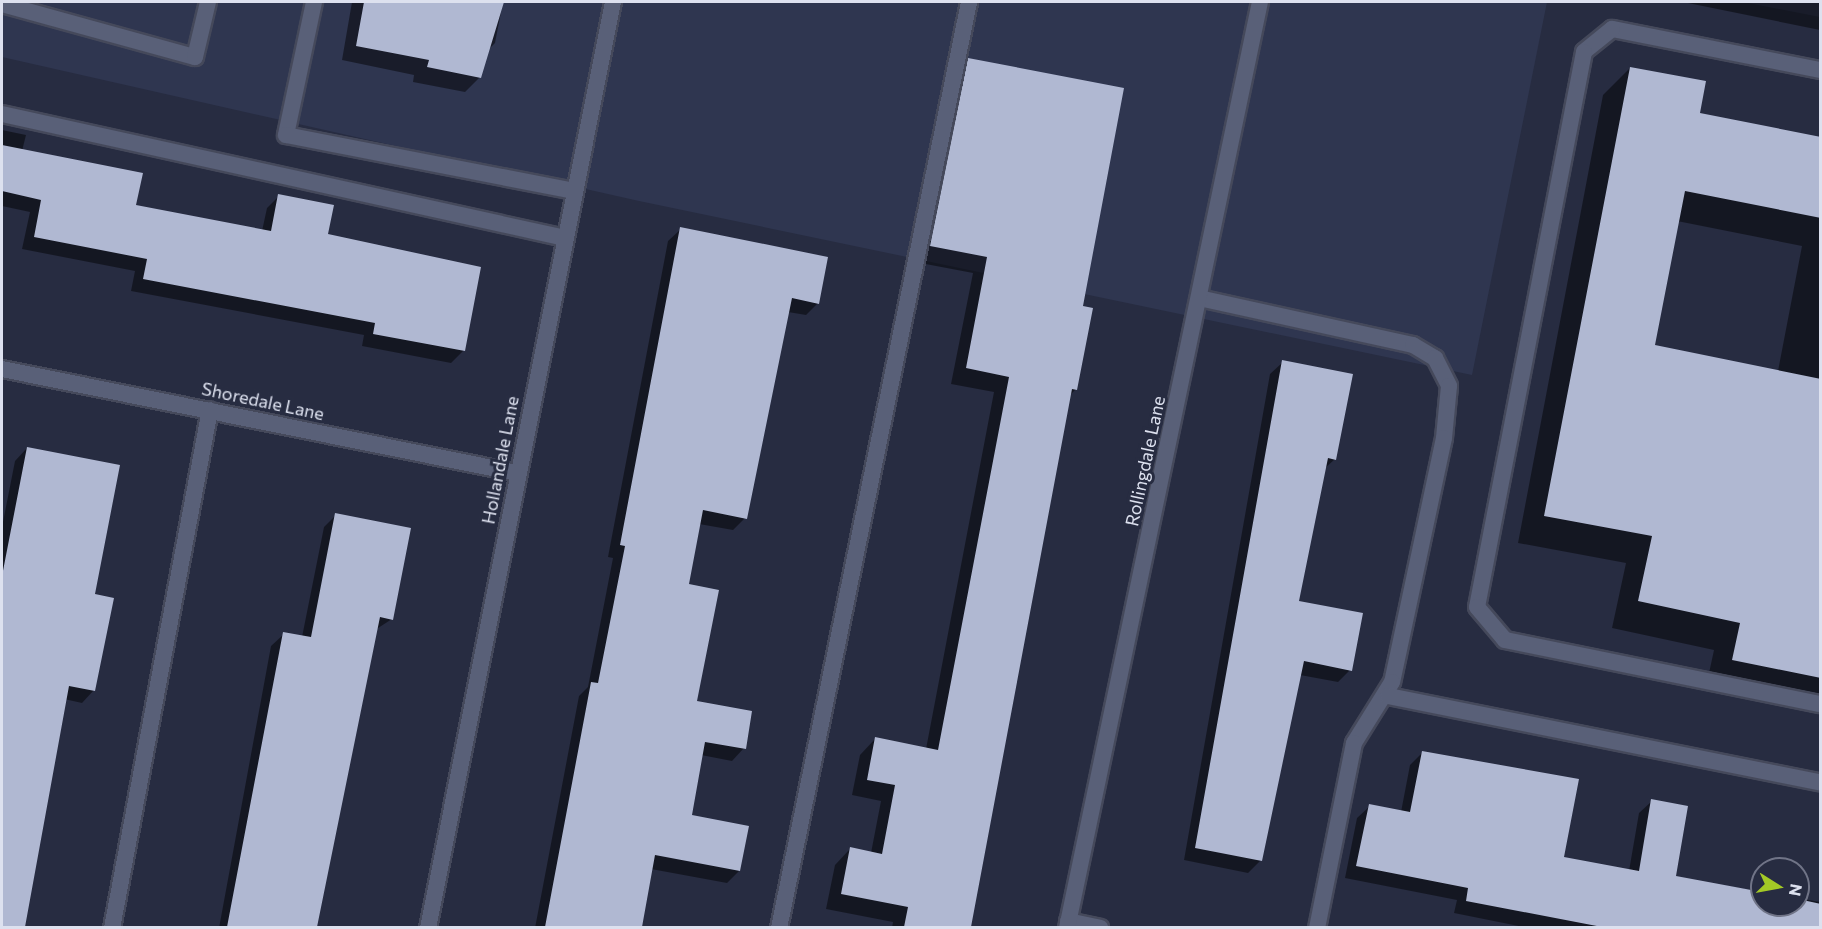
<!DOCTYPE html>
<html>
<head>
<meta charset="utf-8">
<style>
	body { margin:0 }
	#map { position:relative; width:1822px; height:929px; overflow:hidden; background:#272c41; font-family:Commissioner,sans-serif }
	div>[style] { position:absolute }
	.built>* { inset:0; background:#2f3650 }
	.shadow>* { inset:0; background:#0007 }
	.building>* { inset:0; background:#b0b8d2 }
	.roads { filter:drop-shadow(2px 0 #45495b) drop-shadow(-2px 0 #45495b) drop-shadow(0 2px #45495b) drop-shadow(0 -2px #45495b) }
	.service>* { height:16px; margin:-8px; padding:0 8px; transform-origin:8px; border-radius:8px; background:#596078 }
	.minor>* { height:16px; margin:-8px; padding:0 8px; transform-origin:8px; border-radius:8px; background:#596078 }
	span { translate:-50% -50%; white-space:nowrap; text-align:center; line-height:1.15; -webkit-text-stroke:6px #272c41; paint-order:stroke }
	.street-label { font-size:18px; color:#dde1ef }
	.frame { position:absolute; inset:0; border:3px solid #dde1ef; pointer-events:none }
	.north { position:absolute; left:1750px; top:857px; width:60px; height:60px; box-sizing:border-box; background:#272c41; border:2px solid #707487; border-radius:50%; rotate:101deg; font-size:16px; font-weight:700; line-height:24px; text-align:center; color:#dde1ef }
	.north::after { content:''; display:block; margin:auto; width:21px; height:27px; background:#a3c926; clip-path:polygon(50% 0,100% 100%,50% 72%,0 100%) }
</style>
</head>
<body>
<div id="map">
	<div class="built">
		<div style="clip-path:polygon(2px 2px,1547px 2px,1472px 375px,639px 201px,2px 57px)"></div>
		<div style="clip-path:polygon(1743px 2px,1820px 2px,1820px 17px)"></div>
	</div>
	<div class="shadow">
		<div style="clip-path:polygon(352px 2px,503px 2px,495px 43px,485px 53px,480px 77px,465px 92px,413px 82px,414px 75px,342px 60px)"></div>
		<div style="clip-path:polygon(1683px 2px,1820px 2px,1820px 30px)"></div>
		<div style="clip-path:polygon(969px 59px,1081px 307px,1076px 389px,1070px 395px,969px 928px,892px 928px,893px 922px,826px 909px,835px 865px,850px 849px,871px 853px,881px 801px,852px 795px,860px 755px,875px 739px,926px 749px,994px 392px,951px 384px,973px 273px,915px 262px,953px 75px)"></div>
		<div style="clip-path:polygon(evenodd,1630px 68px,1698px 114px,1820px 139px,1820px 709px,1706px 687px,1714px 650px,1612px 628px,1626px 563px,1518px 543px,1603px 95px,1630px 68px,1677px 221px,1802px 246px,1778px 371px,1653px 346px,1677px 221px)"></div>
		<div style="clip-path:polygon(2px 130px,26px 135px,22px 151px,135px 206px,262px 231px,267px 208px,279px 196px,327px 235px,479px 269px,463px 351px,451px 363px,362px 346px,364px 335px,131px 291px,135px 271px,22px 249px,30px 212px,2px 206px)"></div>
		<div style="clip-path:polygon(681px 229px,818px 303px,806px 315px,788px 312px,745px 518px,733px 530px,699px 524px,687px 585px,695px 702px,744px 748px,732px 761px,701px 755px,690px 816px,739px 871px,727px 883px,651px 869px,641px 928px,535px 928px,579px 696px,588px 687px,613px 558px,608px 557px,668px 241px)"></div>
		<div style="clip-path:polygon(1283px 362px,1335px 459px,1323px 470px,1297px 602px,1350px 670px,1338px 682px,1300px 675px,1260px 861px,1248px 873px,1184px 860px,1270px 374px)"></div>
		<div style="clip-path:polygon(27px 448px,93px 595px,94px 690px,82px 703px,64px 699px,20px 928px,2px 928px,2px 527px,15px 461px)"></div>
		<div style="clip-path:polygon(336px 515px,392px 619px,375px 630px,316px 928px,219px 928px,271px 646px,284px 634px,302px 637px,324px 527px)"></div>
		<div style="clip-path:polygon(1422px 753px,1563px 858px,1629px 871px,1639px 813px,1652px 801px,1675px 877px,1762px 892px,1762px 905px,1798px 905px,1798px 898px,1820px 902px,1820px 928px,1529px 928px,1454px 913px,1457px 900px,1345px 878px,1357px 818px,1370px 806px,1401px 812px,1410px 765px)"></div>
	</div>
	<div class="building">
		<div style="clip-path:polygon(364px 2px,504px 2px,481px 78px,427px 67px,429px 60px,356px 46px)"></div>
		<div style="clip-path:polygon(968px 58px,1124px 88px,1083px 306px,1093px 308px,1077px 390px,1072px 389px,971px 927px,904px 927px,908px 907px,841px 894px,850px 847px,882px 854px,895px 785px,867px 780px,875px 737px,938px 750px,1009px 377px,966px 368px,987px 257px,930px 246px)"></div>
		<div style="clip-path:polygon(1630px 67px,1706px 81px,1700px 113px,1821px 137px,1821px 218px,1685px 191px,1655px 345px,1821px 379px,1821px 678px,1732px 660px,1740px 623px,1638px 601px,1652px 536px,1544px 516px)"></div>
		<div style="clip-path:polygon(2px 145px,143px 173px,136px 205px,271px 231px,278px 194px,334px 205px,328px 234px,481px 267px,465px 351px,373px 334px,375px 323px,143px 279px,147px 259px,34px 237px,41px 200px,2px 191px)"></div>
		<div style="clip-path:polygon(680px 227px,828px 257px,819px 304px,792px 298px,747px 519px,703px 510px,689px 584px,719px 590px,697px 701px,752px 711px,746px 749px,705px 742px,692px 815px,749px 826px,740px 871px,655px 855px,642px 927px,545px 927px,591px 682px,598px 683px,625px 546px,620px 545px)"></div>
		<div style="clip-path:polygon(1282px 360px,1353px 374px,1336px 460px,1328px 458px,1299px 601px,1363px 613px,1352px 671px,1304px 661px,1262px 861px,1195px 848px)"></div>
		<div style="clip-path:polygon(27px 447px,120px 465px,95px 594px,114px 598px,95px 691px,69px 686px,25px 927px,2px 927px,2px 576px)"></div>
		<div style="clip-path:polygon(335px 513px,411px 528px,393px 620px,380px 617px,317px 927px,227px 927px,283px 632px,311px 637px)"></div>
		<div style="clip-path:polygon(1422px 751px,1579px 779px,1564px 857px,1639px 871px,1651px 799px,1688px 806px,1676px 876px,1762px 892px,1762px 905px,1798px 905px,1798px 899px,1821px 904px,1821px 927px,1602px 927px,1466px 901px,1468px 888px,1356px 866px,1369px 804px,1410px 812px)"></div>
	</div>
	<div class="roads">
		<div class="service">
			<div style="left:314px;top:2px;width:136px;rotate:101.9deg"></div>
			<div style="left:286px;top:135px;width:293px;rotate:11deg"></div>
			<div style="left:2px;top:4px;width:200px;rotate:15.4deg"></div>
			<div style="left:195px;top:57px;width:57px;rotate:-76.7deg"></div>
			<div style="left:1820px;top:70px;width:212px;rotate:-168.8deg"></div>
			<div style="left:1612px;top:29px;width:36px;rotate:141deg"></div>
			<div style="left:1584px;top:52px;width:565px;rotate:100.91deg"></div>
			<div style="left:1477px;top:607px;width:43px;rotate:49.7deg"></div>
			<div style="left:1505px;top:640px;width:321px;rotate:11.5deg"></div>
			<div style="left:2px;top:114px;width:576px;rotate:12.42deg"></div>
			<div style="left:1199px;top:298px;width:219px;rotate:12.4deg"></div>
			<div style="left:1413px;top:345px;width:26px;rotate:31deg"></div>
			<div style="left:1435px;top:358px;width:31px;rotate:63deg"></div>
			<div style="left:1449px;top:386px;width:52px;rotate:95.5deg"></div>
			<div style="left:1444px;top:438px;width:249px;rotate:102deg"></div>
			<div style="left:1392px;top:682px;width:72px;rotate:121.9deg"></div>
			<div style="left:1354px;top:743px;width:189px;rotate:101.3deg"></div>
			<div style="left:1388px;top:696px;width:440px;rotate:11.3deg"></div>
			<div style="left:112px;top:928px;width:527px;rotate:-79.29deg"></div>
			<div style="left:779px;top:928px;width:945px;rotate:-78.4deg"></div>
		</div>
		<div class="minor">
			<div style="left:2px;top:369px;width:525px;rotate:11.42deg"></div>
			<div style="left:1068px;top:921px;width:33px;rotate:12deg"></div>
			<div style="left:428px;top:928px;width:944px;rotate:-78.7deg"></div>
			<div style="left:1067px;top:928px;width:946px;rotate:-78.23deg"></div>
		</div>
	</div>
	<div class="street-label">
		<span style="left:263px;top:401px;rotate:12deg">Shoredale Lane</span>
		<span style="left:500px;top:460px;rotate:-79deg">Hollandale Lane</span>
		<span style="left:1145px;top:461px;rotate:-78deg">Rollingdale Lane</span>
	</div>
	<div class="frame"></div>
	<div class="north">N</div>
</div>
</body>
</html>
